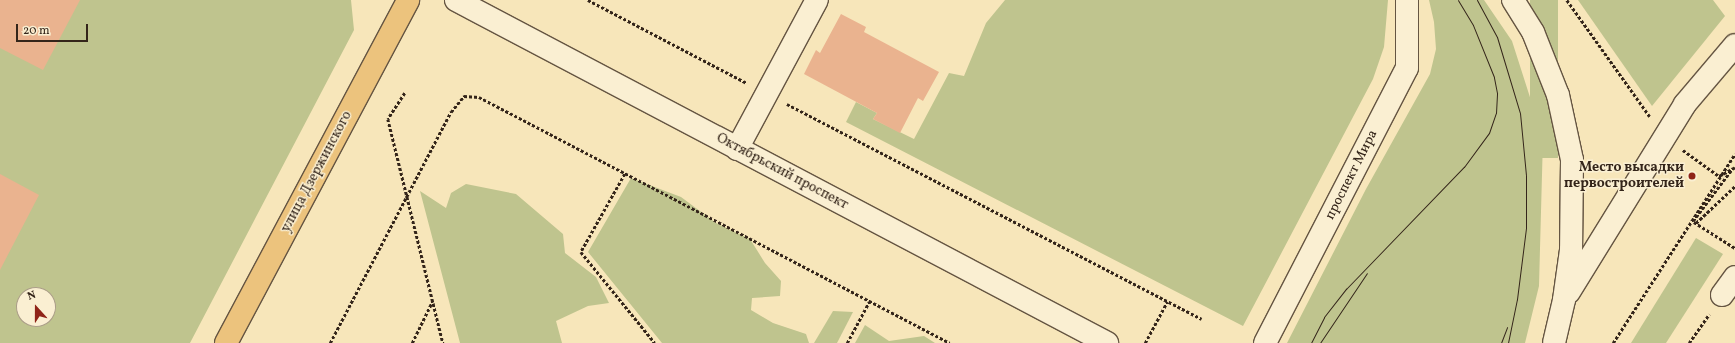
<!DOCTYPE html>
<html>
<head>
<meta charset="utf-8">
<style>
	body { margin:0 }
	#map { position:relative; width:1735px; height:343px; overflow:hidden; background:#f7e6ba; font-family:Vollkorn,serif }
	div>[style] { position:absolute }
	.green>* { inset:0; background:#bfc48e; transform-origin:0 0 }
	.building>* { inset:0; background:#eab38f }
	.path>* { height:2.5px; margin-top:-1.25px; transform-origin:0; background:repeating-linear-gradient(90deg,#34251a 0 3px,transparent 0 5px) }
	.roads { filter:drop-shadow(1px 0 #655542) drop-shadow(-1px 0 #655542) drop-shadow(0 1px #655542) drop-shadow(0 -1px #655542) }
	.minor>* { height:22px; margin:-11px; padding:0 11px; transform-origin:11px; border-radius:11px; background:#faefd2 }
	.major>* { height:22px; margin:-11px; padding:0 11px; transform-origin:11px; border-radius:11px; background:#ecc37d }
	.tram>* { height:1px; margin:-0.5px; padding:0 0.5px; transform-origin:0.5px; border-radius:0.5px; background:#34251a }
	.dots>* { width:11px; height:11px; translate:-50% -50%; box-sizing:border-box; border:2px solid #faefd2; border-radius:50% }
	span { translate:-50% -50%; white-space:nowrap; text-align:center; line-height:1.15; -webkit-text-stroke:3px #faefd2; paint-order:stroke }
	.poi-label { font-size:14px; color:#34251a; font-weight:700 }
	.right { translate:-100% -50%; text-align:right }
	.street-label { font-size:14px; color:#34251a }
	.north { position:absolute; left:16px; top:287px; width:40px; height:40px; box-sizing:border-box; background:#faefd2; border:1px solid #ab9e88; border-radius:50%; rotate:339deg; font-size:11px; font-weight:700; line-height:16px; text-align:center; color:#34251a }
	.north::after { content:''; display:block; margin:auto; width:14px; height:18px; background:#8f2418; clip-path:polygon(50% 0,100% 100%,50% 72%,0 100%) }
	.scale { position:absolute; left:16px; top:24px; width:72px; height:18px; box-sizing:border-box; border:2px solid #34251a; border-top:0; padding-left:5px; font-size:12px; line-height:14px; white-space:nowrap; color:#34251a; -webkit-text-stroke:3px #faefd2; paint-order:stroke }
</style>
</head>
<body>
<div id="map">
	<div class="green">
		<div style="clip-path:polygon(evenodd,0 0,351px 0,354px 30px,190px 343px,0 343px,0 0,24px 295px,48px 295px,48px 319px,24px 319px,24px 295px)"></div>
		<div style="clip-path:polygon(1005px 0,1388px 0,1384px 47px,1373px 79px,1243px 326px,846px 122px,856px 102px,877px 113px,873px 119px,914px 139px,949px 73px,964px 76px,986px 23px)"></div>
		<div style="clip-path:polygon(1429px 0,1484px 0,1512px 41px,1543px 138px,1539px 286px,1525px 343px,1287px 343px,1366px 189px,1430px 74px,1436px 49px,1434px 22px)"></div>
		<div style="left:1530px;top:0;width:28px;height:158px"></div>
		<div style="clip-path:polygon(1578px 0,1713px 0,1725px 16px,1652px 106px)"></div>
		<div style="clip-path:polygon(631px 178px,681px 197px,716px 223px,750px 239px,765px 263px,781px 281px,780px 296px,752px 298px,751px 310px,773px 323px,806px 334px,809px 343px,662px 343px,588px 252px)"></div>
		<div style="clip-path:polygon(466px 184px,516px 194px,563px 234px,565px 253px,596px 277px,609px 303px,588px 306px,556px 321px,562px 343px,460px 343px,420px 191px,446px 208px,451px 193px)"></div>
		<div style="clip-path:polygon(1696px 238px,1723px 254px,1666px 343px,1631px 343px)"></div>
		<div style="clip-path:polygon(833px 311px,853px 312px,837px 343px,814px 343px)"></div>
		<div style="clip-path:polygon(865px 325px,889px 341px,924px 336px,935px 343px,855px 343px)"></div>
	</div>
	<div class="building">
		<div style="clip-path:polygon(0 0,80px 0,43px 70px,0 48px)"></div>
		<div style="clip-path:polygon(841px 14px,866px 27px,864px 32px,939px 72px,923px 101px,918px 98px,900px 133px,873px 119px,877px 113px,804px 74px,816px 50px,820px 53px)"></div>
		<div style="clip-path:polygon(0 174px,39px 195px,0 270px)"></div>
	</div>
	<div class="path">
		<div style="left:588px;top:0;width:179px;rotate:27.6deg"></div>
		<div style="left:1567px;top:0;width:143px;rotate:54.6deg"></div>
		<div style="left:405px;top:93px;width:31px;rotate:123deg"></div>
		<div style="left:388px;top:119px;width:231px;rotate:76.2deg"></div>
		<div style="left:787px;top:104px;width:467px;rotate:27.4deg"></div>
		<div style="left:1683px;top:150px;width:44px;rotate:35.8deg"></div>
		<div style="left:1719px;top:176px;width:18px;rotate:-29deg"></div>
		<div style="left:625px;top:174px;width:90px;rotate:119.4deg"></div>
		<div style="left:581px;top:252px;width:117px;rotate:50.9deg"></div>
		<div style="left:1693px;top:221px;width:66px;rotate:-53deg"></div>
		<div style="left:1694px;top:222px;width:49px;rotate:32.4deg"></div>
		<div style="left:1696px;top:223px;width:54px;rotate:-43.5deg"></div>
		<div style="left:330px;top:343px;width:261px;rotate:-62.4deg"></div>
		<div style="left:451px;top:112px;width:21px;rotate:-51deg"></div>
		<div style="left:464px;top:96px;width:15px;rotate:4deg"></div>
		<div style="left:479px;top:97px;width:531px;rotate:27.58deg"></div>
		<div style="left:412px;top:343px;width:46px;rotate:-64deg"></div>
		<div style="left:847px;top:343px;width:47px;rotate:-61.8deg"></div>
		<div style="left:1145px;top:343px;width:47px;rotate:-61.8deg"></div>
		<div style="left:1613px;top:343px;width:225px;rotate:-57.2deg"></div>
		<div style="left:1689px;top:343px;width:35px;rotate:-55deg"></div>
	</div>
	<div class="roads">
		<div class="minor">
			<div style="left:456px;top:0;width:736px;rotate:27.78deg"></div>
			<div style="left:1513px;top:0;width:38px;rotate:58deg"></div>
			<div style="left:1533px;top:32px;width:68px;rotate:68.4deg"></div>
			<div style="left:1558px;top:95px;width:66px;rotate:77.8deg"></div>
			<div style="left:1572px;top:160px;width:90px;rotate:90.6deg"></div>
			<div style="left:1571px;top:250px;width:50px;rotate:98deg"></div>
			<div style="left:1564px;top:300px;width:44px;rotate:103.1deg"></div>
			<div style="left:737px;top:149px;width:169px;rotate:-61.8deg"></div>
			<div style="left:1569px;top:292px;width:221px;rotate:-58.3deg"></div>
			<div style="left:1685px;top:104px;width:77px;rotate:-49.7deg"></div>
			<div style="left:1722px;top:295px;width:22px;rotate:-54deg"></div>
			<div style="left:1265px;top:343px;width:309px;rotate:-62.7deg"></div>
			<div style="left:1407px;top:68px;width:68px;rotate:-90deg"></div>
		</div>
		<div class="major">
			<div style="left:226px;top:343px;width:388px;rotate:-62deg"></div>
		</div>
	</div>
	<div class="tram">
		<div style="left:1477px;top:0;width:42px;rotate:61.6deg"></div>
		<div style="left:1497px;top:37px;width:79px;rotate:73.2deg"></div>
		<div style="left:1520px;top:113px;width:62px;rotate:84.5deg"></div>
		<div style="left:1526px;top:175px;width:53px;rotate:90deg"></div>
		<div style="left:1526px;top:228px;width:72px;rotate:97.2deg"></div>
		<div style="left:1517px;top:299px;width:45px;rotate:101.6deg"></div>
		<div style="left:1311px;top:343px;width:29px;rotate:-63deg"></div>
		<div style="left:1324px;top:317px;width:36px;rotate:-52deg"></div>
		<div style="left:1346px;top:289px;width:170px;rotate:-46deg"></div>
		<div style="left:1464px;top:167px;width:42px;rotate:-53.7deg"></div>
		<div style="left:1489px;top:133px;width:21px;rotate:-71deg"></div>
		<div style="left:1496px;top:113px;width:20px;rotate:-87deg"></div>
		<div style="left:1497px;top:93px;width:16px;rotate:-101deg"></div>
		<div style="left:1494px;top:77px;width:56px;rotate:-112deg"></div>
		<div style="left:1473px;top:25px;width:29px;rotate:-121deg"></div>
		<div style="left:1320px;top:343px;width:84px;rotate:-56.1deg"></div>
		<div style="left:1501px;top:343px;width:17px;rotate:-69deg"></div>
	</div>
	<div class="dots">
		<div style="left:1692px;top:176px;background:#8f2418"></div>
	</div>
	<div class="poi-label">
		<span class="right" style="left:1684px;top:176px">Место высадки<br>первостроителей</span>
	</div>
	<div class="street-label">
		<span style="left:317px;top:172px;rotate:-62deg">улица Дзержинского</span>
		<span style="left:782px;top:172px;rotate:28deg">Октябрьский проспект</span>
		<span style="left:1352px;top:175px;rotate:-63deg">проспект Мира</span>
	</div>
	<div class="north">N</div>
	<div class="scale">20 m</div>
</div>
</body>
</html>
